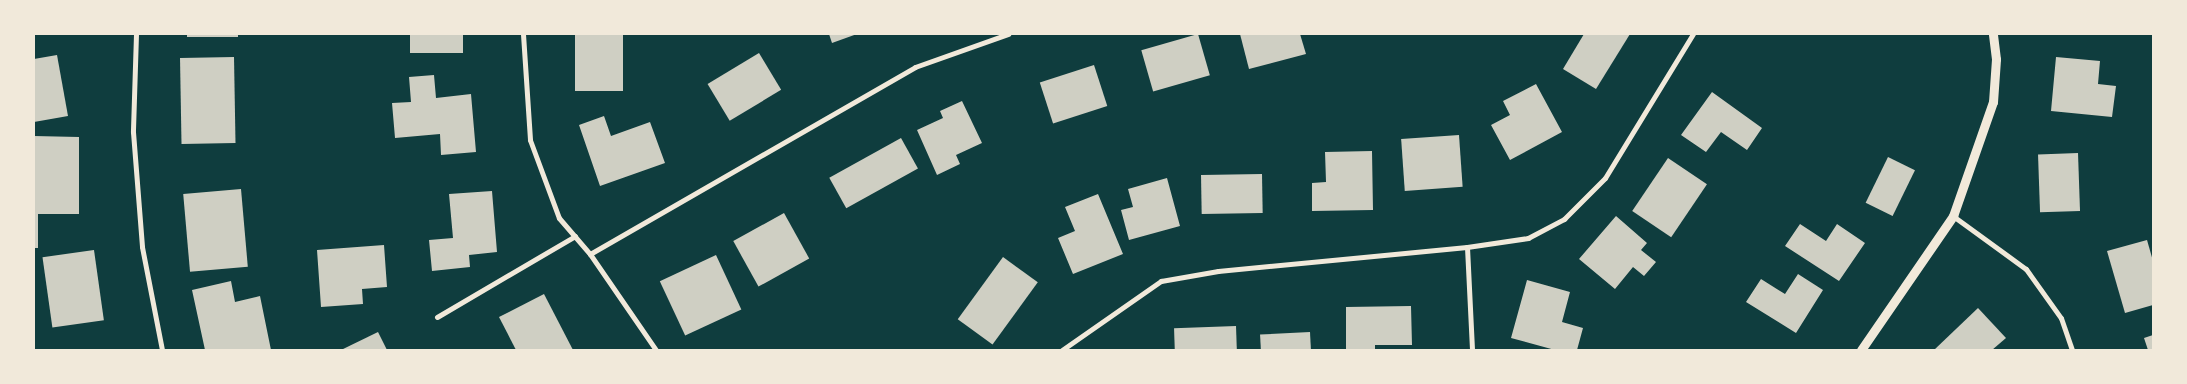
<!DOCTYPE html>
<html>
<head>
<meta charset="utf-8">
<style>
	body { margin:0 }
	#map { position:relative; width:2187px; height:384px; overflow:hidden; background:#0f3d3e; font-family:"Work Sans",sans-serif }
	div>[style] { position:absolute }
	.building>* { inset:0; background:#cfcfc3; transform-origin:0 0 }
	.minor>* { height:5px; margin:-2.5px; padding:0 2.5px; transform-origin:2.5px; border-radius:2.5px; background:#f1e9da }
	.tertiary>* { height:9px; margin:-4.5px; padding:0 4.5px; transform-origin:4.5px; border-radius:4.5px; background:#f1e9da }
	span { translate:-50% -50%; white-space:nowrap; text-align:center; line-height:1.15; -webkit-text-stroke:4px #f1e9da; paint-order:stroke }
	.frame { position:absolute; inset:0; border:35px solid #f1e9da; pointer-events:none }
</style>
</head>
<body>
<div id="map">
	<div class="building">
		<div style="left:187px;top:34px;width:51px;height:3px"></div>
		<div style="left:410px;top:34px;width:53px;height:19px"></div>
		<div style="left:575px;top:34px;width:48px;height:57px"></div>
		<div style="clip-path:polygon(829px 34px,857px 34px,832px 43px)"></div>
		<div style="left:1198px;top:34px;width:43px;height:59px;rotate:74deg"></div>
		<div style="clip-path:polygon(1240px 34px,1300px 34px,1306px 54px,1249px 69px)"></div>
		<div style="clip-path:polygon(1584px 34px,1630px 34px,1596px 89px,1563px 69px)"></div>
		<div style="left:759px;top:53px;width:43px;height:60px;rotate:59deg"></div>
		<div style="clip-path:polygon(57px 55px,68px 116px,34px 122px,34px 59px)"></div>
		<div style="left:234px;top:57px;width:86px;height:54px;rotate:89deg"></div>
		<div style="clip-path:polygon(2056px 57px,2100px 61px,2098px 84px,2116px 86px,2112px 117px,2051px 111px)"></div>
		<div style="left:1094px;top:65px;width:43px;height:57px;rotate:72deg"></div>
		<div style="clip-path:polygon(434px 75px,436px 98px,471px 94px,476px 152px,441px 155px,440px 134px,395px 138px,392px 103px,411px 102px,409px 77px)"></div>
		<div style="clip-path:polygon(1536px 84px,1562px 132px,1510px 160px,1491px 125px,1510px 115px,1503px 101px)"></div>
		<div style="clip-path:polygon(1712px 92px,1762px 128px,1747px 150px,1721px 132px,1706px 152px,1681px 135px)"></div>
		<div style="clip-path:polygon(962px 101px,982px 143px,956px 155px,960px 164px,937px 175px,917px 130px,943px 118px,940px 111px)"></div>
		<div style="clip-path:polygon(604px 116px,611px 136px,650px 122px,665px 163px,600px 186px,579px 125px)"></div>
		<div style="left:1459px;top:135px;width:52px;height:58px;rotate:86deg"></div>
		<div style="clip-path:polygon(34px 136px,79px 137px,79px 214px,38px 214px,38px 248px,34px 248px)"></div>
		<div style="left:901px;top:138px;width:35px;height:82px;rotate:61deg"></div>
		<div style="clip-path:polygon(1372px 151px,1373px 210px,1312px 211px,1312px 183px,1326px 182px,1325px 152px)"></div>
		<div style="left:2078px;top:153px;width:58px;height:40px;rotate:88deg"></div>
		<div style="left:1888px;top:157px;width:30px;height:51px;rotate:26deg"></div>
		<div style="left:1668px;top:158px;width:47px;height:64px;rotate:34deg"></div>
		<div style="left:1262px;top:174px;width:39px;height:61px;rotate:89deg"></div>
		<div style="clip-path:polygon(1167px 178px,1180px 226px,1129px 240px,1121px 210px,1133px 207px,1128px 189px)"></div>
		<div style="left:241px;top:189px;width:78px;height:58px;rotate:85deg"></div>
		<div style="clip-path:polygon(492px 191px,497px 252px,469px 255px,470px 267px,432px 271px,429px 240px,453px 238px,449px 194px)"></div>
		<div style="clip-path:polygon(1098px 194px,1123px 254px,1073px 274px,1058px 238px,1075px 231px,1065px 207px)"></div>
		<div style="left:784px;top:213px;width:52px;height:58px;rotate:61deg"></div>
		<div style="clip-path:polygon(1616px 216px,1647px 243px,1641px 250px,1656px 262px,1644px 276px,1633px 267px,1615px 289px,1579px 259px)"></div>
		<div style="clip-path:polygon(1800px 224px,1826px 241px,1837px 224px,1865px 243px,1839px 281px,1785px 246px)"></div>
		<div style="clip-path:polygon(2147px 240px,2153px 261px,2153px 305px,2125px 313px,2107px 251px)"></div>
		<div style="clip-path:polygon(384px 245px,387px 287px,362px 289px,363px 304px,321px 307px,317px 250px)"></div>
		<div style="left:94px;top:250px;width:71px;height:52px;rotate:82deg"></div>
		<div style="left:716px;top:255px;width:60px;height:62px;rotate:65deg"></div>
		<div style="left:1003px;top:257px;width:43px;height:77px;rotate:36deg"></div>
		<div style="clip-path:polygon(1798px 274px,1823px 290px,1796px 333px,1746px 302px,1761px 279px,1785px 294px)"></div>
		<div style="clip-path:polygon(1527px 280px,1570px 292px,1562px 322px,1583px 328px,1577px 350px,1555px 350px,1511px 338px)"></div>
		<div style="clip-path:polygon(231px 281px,235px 302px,260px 296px,271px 350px,205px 350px,192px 290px)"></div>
		<div style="clip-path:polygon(544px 294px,573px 350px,516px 350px,499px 317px)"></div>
		<div style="clip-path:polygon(1411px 306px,1412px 345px,1375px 345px,1375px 350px,1346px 350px,1346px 307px)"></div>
		<div style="clip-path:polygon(1978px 308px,2006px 338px,1992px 350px,1934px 350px)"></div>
		<div style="left:1236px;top:326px;width:24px;height:62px;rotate:88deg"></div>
		<div style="clip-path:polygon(378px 332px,387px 350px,341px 350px)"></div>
		<div style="left:1310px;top:332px;width:18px;height:50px;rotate:87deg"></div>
		<div style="clip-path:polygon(2153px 335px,2153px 350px,2148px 350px,2144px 338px)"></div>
	</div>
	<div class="minor">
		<div style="left:136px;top:34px;width:98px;rotate:91.8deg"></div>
		<div style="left:133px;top:132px;width:115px;rotate:85.5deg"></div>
		<div style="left:142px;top:247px;width:105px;rotate:79deg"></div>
		<div style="left:523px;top:34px;width:106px;rotate:86.2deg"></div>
		<div style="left:530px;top:140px;width:83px;rotate:69.6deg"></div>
		<div style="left:559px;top:218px;width:48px;rotate:49.3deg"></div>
		<div style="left:590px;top:254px;width:116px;rotate:55.5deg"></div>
		<div style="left:1953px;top:216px;width:90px;rotate:36deg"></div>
		<div style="left:2026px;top:269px;width:60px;rotate:54.5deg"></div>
		<div style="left:2061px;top:318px;width:34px;rotate:71deg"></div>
		<div style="left:1467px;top:247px;width:103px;rotate:87.2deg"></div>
		<div style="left:590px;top:254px;width:375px;rotate:-29.9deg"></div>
		<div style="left:915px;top:67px;width:99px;rotate:-19.5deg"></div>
		<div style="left:437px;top:317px;width:160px;rotate:-30.4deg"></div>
		<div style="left:1062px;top:350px;width:121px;rotate:-34.9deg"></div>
		<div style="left:1161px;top:281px;width:58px;rotate:-10deg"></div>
		<div style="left:1218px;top:271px;width:250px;rotate:-5.5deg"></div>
		<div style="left:1467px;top:247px;width:62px;rotate:-8.4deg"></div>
		<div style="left:1528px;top:238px;width:41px;rotate:-27.8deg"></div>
		<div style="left:1564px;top:219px;width:58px;rotate:-45deg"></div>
		<div style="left:1605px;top:178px;width:169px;rotate:-58.6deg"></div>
	</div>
	<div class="tertiary">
		<div style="left:1861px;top:350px;width:163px;rotate:-55.5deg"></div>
		<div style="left:1953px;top:216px;width:121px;rotate:-70.7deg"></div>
		<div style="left:1993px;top:102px;width:43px;rotate:-86deg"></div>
		<div style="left:1996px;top:59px;width:25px;rotate:-97deg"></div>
	</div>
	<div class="frame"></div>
</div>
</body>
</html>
